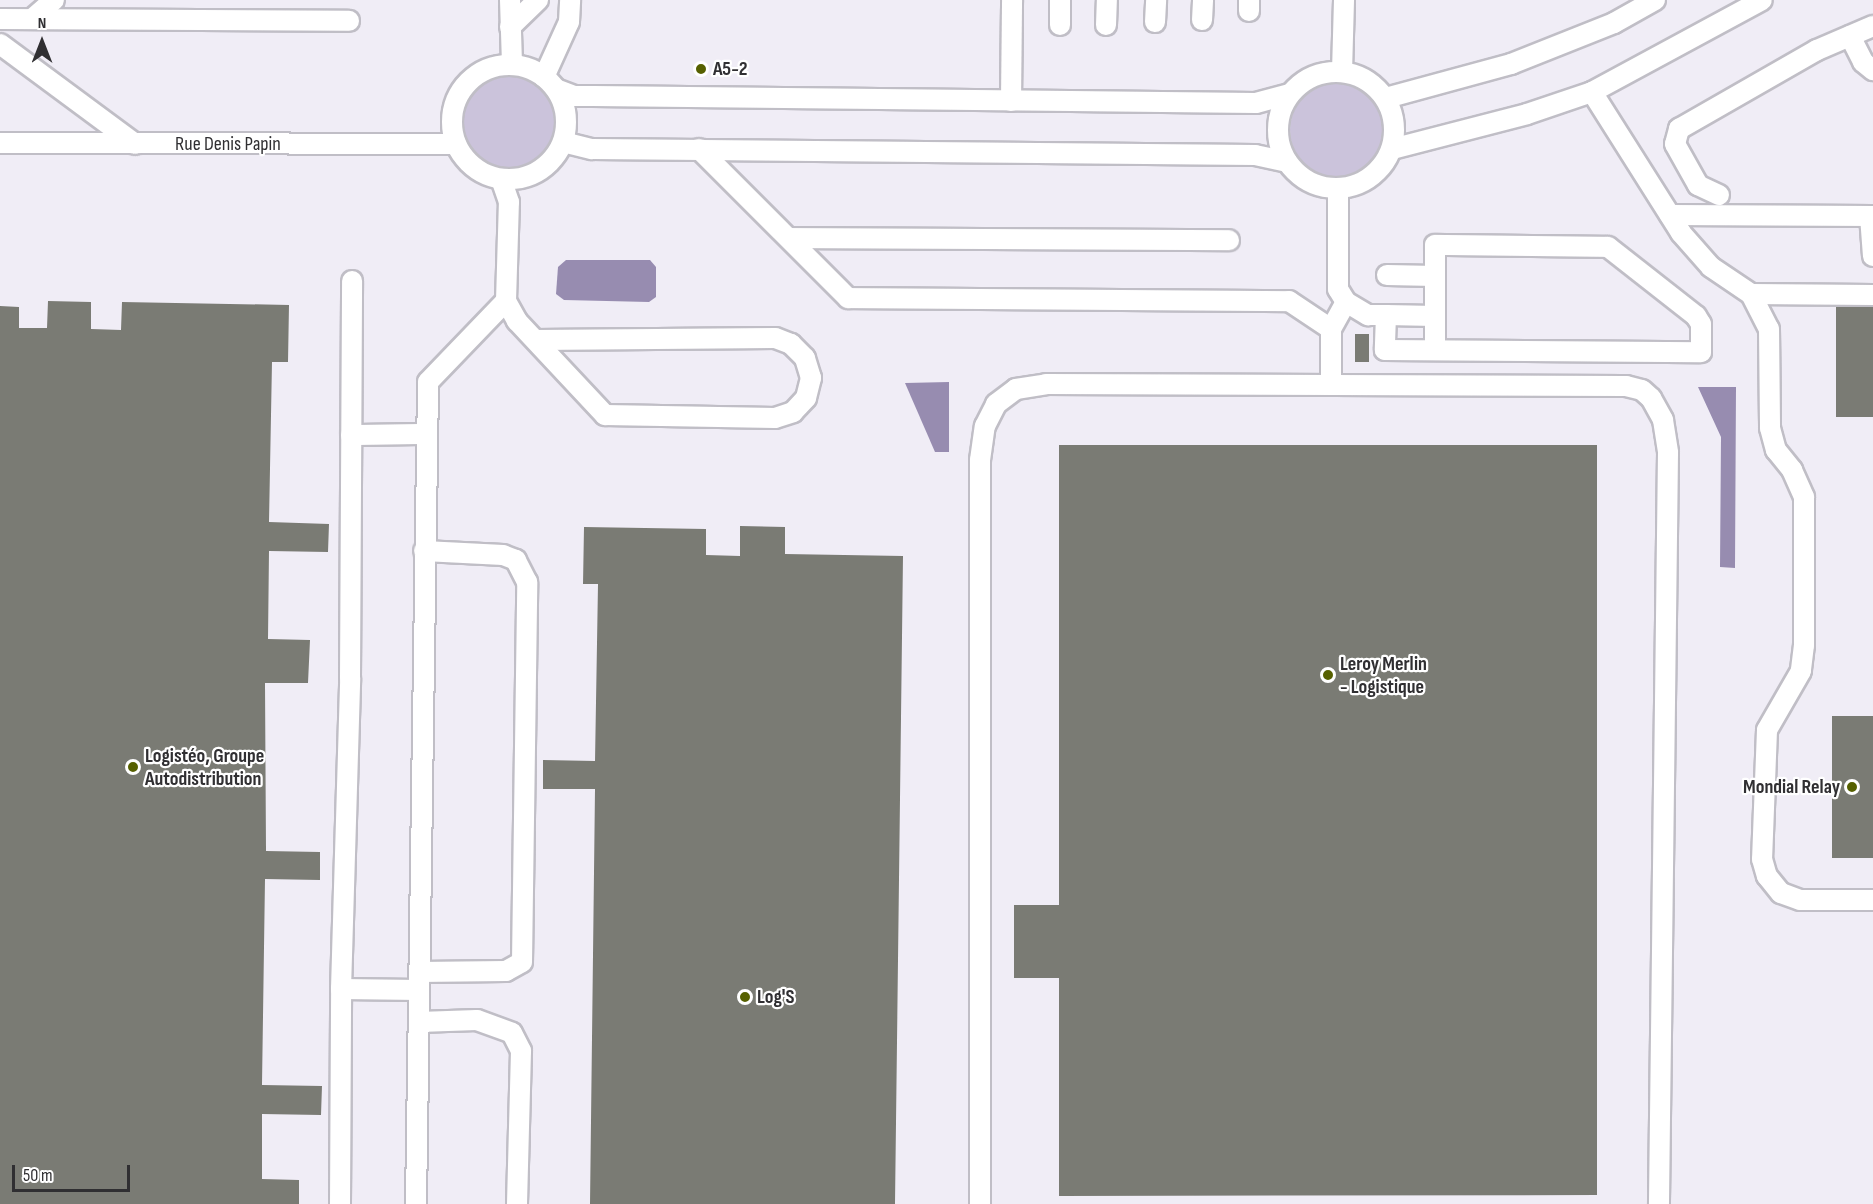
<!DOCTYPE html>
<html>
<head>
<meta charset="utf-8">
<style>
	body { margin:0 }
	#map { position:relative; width:1873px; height:1204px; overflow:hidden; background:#f0edf6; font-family:"Sofia Sans Condensed",sans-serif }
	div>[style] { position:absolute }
	.green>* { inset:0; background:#cbc3db }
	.round { border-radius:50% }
	.water>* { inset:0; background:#978cb0 }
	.building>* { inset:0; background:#7a7b74; transform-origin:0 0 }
	.roads { filter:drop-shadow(2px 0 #c0bec6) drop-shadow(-2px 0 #c0bec6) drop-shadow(0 2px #c0bec6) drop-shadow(0 -2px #c0bec6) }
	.minor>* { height:20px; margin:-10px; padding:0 10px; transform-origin:10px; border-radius:10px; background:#fff }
	.minor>.ring { margin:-10px; padding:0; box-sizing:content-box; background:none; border:20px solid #fff; border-radius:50% }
	.dots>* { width:16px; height:16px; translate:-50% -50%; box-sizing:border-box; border:3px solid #fff; border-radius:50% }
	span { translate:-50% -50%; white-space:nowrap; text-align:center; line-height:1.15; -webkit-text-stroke:4.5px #fff; paint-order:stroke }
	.poi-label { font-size:20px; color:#302f32; font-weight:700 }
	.left { translate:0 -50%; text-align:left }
	.right { translate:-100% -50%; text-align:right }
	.street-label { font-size:20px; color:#302f32 }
	.north { position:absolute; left:12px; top:12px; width:60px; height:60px; -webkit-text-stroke:4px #fff; paint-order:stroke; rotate:0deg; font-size:16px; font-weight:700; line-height:24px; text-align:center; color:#302f32 }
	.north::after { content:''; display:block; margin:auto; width:21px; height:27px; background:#302f32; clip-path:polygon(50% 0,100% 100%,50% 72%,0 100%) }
	.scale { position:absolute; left:12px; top:1165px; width:118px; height:27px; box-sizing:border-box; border:3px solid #302f32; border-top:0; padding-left:8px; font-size:18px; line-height:21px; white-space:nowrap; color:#302f32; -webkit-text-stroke:4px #fff; paint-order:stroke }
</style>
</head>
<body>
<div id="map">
	<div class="green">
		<div class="round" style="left:463px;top:75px;width:94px;height:94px"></div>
		<div class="round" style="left:1290px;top:83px;width:94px;height:94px"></div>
	</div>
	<div class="water">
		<div style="clip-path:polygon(566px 260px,650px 260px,656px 267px,656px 297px,649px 302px,564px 300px,556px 294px,558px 267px)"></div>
		<div style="clip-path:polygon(949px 382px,949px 452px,935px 452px,905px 383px)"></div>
		<div style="clip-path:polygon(1698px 387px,1736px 387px,1735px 568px,1720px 567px,1721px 437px)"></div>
	</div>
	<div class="building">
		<div style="clip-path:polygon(48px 301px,91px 302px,91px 329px,121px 330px,122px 302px,289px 305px,288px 362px,272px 362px,269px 522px,329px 524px,328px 552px,269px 551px,268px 639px,310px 640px,308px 683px,265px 683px,266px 851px,320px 852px,320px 880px,265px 879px,262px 1085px,322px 1086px,321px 1115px,262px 1114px,262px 1179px,299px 1180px,299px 1204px,0 1204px,0 306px,19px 307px,19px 328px,47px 328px)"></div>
		<div style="left:1836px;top:307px;width:37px;height:110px"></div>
		<div style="left:1355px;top:334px;width:14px;height:28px"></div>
		<div style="clip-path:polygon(1059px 445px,1597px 445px,1597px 1195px,1059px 1196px,1059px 978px,1014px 978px,1014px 905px,1059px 905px)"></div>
		<div style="clip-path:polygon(740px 526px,785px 527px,785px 554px,903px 556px,895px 1204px,590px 1204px,595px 789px,543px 789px,543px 760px,595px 761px,598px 584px,583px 584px,584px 527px,706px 529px,706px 555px,740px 556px)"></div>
		<div style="left:1873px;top:716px;width:142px;height:41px;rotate:90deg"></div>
	</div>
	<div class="roads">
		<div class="minor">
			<div style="left:510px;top:0;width:65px;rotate:88.2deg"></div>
			<div style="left:1249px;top:11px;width:11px;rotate:-90deg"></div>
			<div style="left:0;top:19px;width:349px;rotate:0.3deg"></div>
			<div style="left:32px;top:19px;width:29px;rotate:-41deg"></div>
			<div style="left:1202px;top:20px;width:20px;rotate:-87deg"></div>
			<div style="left:1155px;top:22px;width:22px;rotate:-87deg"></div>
			<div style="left:1060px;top:25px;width:25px;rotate:-90deg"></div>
			<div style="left:1106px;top:25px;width:25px;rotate:-88deg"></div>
			<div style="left:510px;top:27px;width:39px;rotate:-44deg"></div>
			<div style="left:1850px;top:36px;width:29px;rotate:63deg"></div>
			<div style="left:1863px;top:62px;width:13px;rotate:39deg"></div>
			<div style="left:0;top:44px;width:168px;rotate:36.5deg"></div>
			<div class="ring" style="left:452px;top:65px;width:94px;height:94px"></div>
			<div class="ring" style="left:1278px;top:72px;width:96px;height:96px"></div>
			<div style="left:1342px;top:72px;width:72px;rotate:-88.4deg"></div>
			<div style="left:544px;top:77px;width:60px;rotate:-65.6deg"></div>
			<div style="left:569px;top:22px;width:22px;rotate:-87deg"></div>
			<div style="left:556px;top:89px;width:19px;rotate:21deg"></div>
			<div style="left:574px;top:96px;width:19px"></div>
			<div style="left:593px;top:96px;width:663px;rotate:0.6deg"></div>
			<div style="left:1256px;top:103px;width:35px;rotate:-15deg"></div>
			<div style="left:1592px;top:92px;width:167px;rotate:57.7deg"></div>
			<div style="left:1681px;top:233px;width:45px;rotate:48.6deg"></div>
			<div style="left:1711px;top:267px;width:48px;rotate:34deg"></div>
			<div style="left:1751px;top:294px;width:39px;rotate:63deg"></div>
			<div style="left:1769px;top:329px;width:99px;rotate:89.4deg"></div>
			<div style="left:1770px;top:428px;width:23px;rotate:75deg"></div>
			<div style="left:1776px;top:450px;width:26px;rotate:51deg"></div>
			<div style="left:1792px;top:470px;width:30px;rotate:66deg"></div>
			<div style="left:1804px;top:497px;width:148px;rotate:90deg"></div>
			<div style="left:1804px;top:645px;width:26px;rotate:97deg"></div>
			<div style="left:1801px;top:671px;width:68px;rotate:120deg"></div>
			<div style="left:1767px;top:730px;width:129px;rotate:92.2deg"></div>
			<div style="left:1762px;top:859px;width:18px;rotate:74deg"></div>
			<div style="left:1767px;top:876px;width:22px;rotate:51deg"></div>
			<div style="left:1781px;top:893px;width:20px;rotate:20deg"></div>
			<div style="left:1800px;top:900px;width:73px"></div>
			<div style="left:1386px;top:98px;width:130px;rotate:-15.2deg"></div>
			<div style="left:1511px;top:64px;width:111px;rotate:-21.7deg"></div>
			<div style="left:1614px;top:23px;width:47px;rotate:-29.3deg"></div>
			<div style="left:1011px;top:101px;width:101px;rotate:-89.4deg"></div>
			<div style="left:563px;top:142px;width:30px;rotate:14deg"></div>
			<div style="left:592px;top:149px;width:663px;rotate:0.52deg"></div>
			<div style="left:1255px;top:155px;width:33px;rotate:12deg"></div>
			<div style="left:0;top:143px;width:456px;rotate:0.1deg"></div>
			<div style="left:699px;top:149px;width:211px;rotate:45deg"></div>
			<div style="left:848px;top:298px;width:441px;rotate:0.4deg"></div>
			<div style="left:1289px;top:301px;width:50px;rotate:33.7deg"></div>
			<div style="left:1392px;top:149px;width:139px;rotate:-14.5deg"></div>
			<div style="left:1527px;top:114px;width:69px;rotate:-18.7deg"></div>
			<div style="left:1592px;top:92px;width:193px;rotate:-28.4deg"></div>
			<div style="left:1719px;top:195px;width:23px;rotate:-155deg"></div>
			<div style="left:1698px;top:185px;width:47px;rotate:-119.3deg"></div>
			<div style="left:1675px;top:144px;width:16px;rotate:-75deg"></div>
			<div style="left:1679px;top:129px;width:159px;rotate:-29.8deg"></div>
			<div style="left:1817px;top:50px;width:61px;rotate:-23.2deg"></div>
			<div style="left:1670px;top:215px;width:203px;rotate:0.3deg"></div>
			<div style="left:1870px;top:216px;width:40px;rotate:85.7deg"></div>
			<div style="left:790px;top:238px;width:439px;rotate:0.3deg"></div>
			<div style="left:1387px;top:275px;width:48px;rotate:1.2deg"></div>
			<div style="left:1751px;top:294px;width:122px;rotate:0.5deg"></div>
			<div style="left:506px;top:301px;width:23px;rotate:61deg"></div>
			<div style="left:517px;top:321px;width:129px;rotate:46.9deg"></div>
			<div style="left:605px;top:415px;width:170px;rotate:1deg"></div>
			<div style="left:775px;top:418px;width:19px;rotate:-18deg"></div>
			<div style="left:793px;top:412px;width:19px;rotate:-47deg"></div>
			<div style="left:806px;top:398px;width:21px;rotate:-76deg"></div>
			<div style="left:811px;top:378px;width:21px;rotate:-107deg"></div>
			<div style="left:805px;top:358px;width:20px;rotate:-135deg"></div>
			<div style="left:791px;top:344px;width:17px;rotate:-159deg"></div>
			<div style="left:775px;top:338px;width:238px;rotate:179.5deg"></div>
			<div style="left:1346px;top:302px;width:26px;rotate:31deg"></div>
			<div style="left:1368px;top:315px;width:18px"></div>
			<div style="left:1386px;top:315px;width:35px;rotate:92deg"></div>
			<div style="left:1385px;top:350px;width:316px;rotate:0.4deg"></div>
			<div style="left:1701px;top:352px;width:28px;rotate:-90deg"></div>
			<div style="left:1701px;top:324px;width:9px;rotate:-122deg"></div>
			<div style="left:1696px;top:316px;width:112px;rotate:-141.9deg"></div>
			<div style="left:1608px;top:247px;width:173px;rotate:-179.3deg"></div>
			<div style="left:1435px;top:245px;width:105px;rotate:90deg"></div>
			<div style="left:1386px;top:315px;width:49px;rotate:1.2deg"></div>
			<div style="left:1331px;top:385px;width:56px;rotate:-90deg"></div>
			<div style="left:1331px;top:329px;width:31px;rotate:-61deg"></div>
			<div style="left:1346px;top:302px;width:15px;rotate:-122deg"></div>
			<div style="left:1338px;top:289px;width:101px;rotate:-90deg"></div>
			<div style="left:351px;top:435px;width:75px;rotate:-0.8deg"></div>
			<div style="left:419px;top:972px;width:87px;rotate:-0.7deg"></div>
			<div style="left:506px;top:971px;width:18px;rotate:-29deg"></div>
			<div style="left:522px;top:962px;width:380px;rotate:-89.2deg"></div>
			<div style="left:527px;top:582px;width:25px;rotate:-117deg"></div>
			<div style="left:516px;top:560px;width:14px;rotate:-159deg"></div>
			<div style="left:503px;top:555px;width:79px;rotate:-177.1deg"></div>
			<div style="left:341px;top:989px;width:78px;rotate:0.7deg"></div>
			<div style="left:419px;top:1022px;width:58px;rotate:-2deg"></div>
			<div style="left:477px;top:1020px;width:37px;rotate:20deg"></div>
			<div style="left:512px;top:1033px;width:20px;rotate:63deg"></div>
			<div style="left:521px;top:1051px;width:153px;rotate:91.5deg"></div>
			<div style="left:340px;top:1204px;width:215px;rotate:-89.7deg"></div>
			<div style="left:341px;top:989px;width:311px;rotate:-88.3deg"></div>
			<div style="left:350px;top:678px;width:397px;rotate:-89.7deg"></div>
			<div style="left:416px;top:1204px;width:822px;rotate:-89.16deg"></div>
			<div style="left:428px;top:382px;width:112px;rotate:-46.1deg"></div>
			<div style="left:506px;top:301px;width:99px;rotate:-88.3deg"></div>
			<div style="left:509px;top:202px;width:24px;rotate:-109deg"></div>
			<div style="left:980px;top:1204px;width:744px;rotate:-90deg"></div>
			<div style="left:980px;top:460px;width:34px;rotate:-82deg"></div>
			<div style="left:985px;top:426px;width:25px;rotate:-63deg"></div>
			<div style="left:996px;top:404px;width:25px;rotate:-37deg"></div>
			<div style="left:1016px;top:389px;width:30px;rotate:-9deg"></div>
			<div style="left:1046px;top:384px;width:580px;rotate:0.2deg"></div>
			<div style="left:1626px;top:386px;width:16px;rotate:14deg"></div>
			<div style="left:1642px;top:390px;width:12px;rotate:42deg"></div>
			<div style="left:1651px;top:398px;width:25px;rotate:61deg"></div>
			<div style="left:1663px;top:420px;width:33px;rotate:81deg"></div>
			<div style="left:1668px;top:453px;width:751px;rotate:90.69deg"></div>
		</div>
	</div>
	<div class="dots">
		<div style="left:701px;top:69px;background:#566000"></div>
		<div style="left:1328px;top:675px;background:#566000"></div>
		<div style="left:133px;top:767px;background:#566000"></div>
		<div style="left:1852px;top:787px;background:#566000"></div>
		<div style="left:745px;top:997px;background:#566000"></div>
	</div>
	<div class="poi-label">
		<span class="left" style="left:713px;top:69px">A5-2</span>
		<span class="left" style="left:1340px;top:676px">Leroy Merlin<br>- Logistique</span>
		<span class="left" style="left:145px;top:768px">Logistéo, Groupe<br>Autodistribution</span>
		<span class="right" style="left:1840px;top:787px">Mondial Relay</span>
		<span class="left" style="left:757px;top:997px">Log'S</span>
	</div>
	<div class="street-label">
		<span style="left:228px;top:144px">Rue Denis Papin</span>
	</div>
	<div class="north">N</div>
	<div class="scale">50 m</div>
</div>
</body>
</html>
